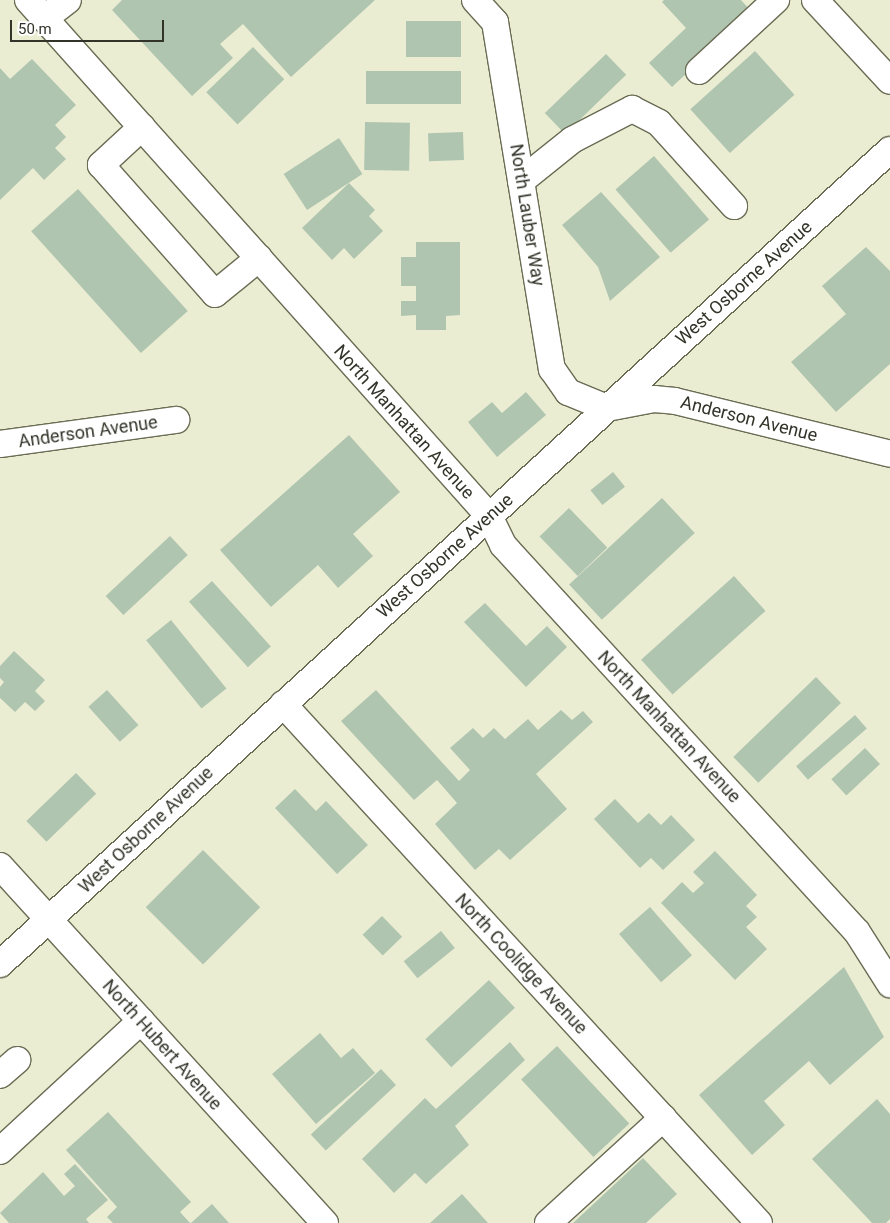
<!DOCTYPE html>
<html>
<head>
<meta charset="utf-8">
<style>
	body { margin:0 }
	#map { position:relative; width:890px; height:1223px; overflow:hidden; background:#eaedd2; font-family:Roboto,sans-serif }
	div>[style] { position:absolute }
	.building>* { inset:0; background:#b0c5b0; transform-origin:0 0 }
	.roads { filter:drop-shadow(1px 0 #6a6c54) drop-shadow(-1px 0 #6a6c54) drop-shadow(0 1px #6a6c54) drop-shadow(0 -1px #6a6c54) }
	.minor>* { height:26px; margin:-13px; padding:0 13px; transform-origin:13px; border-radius:13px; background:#fff }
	span { translate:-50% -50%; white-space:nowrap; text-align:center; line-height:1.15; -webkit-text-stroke:5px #fff; paint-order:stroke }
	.street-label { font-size:18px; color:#323429 }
	.scale { position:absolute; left:10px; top:20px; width:154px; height:22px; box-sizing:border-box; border:2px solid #323429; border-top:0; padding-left:6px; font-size:15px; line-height:18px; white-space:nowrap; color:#323429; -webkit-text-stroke:4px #fff; paint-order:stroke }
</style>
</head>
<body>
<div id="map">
	<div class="building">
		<div style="clip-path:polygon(122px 0,375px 0,291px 77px,243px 24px,220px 44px,233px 58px,192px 96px,112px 10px)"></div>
		<div style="clip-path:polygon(664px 0,741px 0,752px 12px,672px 87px,649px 63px,686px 28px,662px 2px)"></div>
		<div style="left:406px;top:21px;width:55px;height:36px"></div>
		<div style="left:253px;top:47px;width:45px;height:65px;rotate:46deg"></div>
		<div style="left:755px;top:51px;width:59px;height:87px;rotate:48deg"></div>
		<div style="left:606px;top:54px;width:29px;height:85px;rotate:46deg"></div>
		<div style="clip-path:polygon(32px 59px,76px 105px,55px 125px,66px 137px,55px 148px,66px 159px,44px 180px,33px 168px,0 200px,0 68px,10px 79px)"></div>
		<div style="left:366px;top:71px;width:95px;height:33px"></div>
		<div style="left:365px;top:122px;width:45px;height:48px;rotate:1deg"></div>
		<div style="left:463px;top:132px;width:28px;height:35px;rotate:88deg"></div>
		<div style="left:339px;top:138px;width:43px;height:66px;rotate:57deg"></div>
		<div style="left:654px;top:156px;width:84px;height:51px;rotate:49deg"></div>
		<div style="clip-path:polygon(349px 183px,375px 210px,369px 216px,383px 231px,354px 259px,344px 248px,332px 260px,302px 228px)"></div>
		<div style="left:78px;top:189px;width:164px;height:63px;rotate:48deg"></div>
		<div style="clip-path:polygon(601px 192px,660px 257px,610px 301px,598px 267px,562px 225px)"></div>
		<div style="clip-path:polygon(416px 242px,460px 242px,460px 315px,446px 316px,446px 330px,416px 330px,416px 315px,401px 316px,401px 301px,416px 301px,416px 286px,401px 286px,401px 257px,416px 257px)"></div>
		<div style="clip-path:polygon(866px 247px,890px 271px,890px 364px,836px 412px,791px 362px,846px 314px,822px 286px)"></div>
		<div style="clip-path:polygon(526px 392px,546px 415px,497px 457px,468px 422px,492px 402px,502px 413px)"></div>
		<div style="clip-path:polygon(349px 435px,400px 492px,353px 534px,373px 556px,338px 588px,318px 565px,271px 607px,220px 550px)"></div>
		<div style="left:613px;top:472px;width:19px;height:29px;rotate:51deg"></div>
		<div style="left:662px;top:498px;width:48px;height:127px;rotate:47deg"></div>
		<div style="left:569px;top:508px;width:55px;height:41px;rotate:46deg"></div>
		<div style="left:170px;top:536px;width:26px;height:88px;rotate:47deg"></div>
		<div style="left:734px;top:576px;width:47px;height:125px;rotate:48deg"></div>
		<div style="left:212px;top:581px;width:88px;height:31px;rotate:48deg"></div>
		<div style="clip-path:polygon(485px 603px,526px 646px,547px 626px,567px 647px,526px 687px,464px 622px)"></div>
		<div style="left:171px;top:620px;width:88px;height:32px;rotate:51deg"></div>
		<div style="clip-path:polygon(14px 651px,45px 680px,35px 691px,45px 701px,35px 711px,25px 702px,15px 712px,0 698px,0 687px,4px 682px,0 678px,0 666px)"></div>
		<div style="left:816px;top:677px;width:36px;height:115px;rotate:46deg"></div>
		<div style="left:107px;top:690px;width:47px;height:25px;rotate:48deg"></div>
		<div style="clip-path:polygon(376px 690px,459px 781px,470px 770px,450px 748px,473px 728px,483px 738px,494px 728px,505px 739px,528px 719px,538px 730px,561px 710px,572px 720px,583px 711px,593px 722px,536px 774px,567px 809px,510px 860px,499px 849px,475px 870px,435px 824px,457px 803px,437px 780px,414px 800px,341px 721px)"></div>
		<div style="left:855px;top:715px;width:18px;height:78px;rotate:49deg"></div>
		<div style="left:865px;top:748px;width:22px;height:46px;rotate:47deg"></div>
		<div style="left:76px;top:773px;width:29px;height:69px;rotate:46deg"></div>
		<div style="clip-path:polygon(295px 789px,316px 811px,326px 801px,368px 845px,337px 874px,275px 808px)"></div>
		<div style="clip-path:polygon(615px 799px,638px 823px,649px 813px,661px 825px,671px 815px,695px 840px,663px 870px,651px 858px,640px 868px,594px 819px)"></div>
		<div style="left:203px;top:850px;width:81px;height:81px;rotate:45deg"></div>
		<div style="clip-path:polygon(715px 851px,757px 895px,746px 906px,757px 917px,746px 927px,767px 949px,735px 980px,661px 903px,682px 882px,693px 893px,704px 883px,693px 872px)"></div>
		<div style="left:650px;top:907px;width:64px;height:41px;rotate:49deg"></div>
		<div style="left:382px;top:916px;width:29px;height:27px;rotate:46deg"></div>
		<div style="left:441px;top:931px;width:22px;height:48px;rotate:51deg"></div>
		<div style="clip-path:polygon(844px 967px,884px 1037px,830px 1085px,809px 1061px,764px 1101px,785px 1125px,752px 1155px,699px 1095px)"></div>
		<div style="left:489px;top:980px;width:38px;height:87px;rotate:47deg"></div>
		<div style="clip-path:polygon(320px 1033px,341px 1058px,353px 1048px,375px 1073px,316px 1124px,272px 1074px)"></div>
		<div style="clip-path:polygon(510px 1042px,525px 1060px,455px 1126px,469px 1145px,426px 1184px,415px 1173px,394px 1193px,362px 1159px,425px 1098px,436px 1109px)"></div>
		<div style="left:557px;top:1046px;width:106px;height:49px;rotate:47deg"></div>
		<div style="left:381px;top:1069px;width:22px;height:96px;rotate:47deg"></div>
		<div style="clip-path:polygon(877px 1099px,890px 1114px,890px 1219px,886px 1223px,872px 1223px,812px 1159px)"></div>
		<div style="clip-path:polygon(108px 1112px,191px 1202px,180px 1212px,190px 1223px,113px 1223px,107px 1217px,117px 1207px,66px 1150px)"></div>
		<div style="clip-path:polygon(643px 1158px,677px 1194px,646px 1223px,573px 1223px)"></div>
		<div style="clip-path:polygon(75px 1164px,108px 1200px,86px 1219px,89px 1223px,9px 1223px,0 1213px,43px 1172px,64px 1196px,75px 1186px,64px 1174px)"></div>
		<div style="clip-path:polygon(462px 1194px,488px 1223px,430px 1223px)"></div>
		<div style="clip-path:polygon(212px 1204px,229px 1223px,191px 1223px)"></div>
	</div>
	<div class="roads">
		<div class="minor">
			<div style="left:28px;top:0;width:692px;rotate:48.22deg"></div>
			<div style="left:489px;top:516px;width:32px;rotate:64deg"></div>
			<div style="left:503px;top:545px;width:524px;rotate:47.55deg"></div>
			<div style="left:857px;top:932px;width:62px;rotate:57.6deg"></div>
			<div style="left:475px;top:0;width:30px;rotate:48deg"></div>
			<div style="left:495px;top:22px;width:352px;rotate:80.7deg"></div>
			<div style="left:552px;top:369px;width:28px;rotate:55deg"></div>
			<div style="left:568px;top:392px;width:42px;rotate:22.3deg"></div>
			<div style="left:607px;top:408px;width:48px;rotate:-10.8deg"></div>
			<div style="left:654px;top:399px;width:21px;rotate:5deg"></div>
			<div style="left:675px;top:401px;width:221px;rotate:13.8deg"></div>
			<div style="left:815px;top:0;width:110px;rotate:47.2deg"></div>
			<div style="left:45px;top:18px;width:29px;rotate:-38deg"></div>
			<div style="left:699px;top:71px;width:105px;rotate:-42.7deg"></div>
			<div style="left:142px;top:127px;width:56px;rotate:137.2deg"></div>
			<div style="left:101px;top:165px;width:172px;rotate:48.5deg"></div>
			<div style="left:215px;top:294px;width:57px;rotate:-39.3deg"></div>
			<div style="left:521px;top:181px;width:65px;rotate:-38.8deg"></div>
			<div style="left:572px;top:140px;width:68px;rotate:-27.3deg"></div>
			<div style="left:632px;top:109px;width:30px;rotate:27deg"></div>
			<div style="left:659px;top:123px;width:112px;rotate:47.9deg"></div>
			<div style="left:0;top:444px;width:178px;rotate:-7.8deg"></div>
			<div style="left:283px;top:704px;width:704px;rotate:47.47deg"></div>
			<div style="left:0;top:866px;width:483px;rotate:47.7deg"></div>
			<div style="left:0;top:964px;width:1206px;rotate:-42.45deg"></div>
			<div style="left:0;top:1075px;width:23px;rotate:-41deg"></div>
			<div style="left:0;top:1151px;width:192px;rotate:-42.7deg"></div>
			<div style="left:548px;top:1223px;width:156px;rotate:-42.4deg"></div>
		</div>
	</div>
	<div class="street-label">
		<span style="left:527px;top:215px;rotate:81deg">North Lauber Way</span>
		<span style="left:744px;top:283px;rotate:-42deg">West Osborne Avenue</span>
		<span style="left:749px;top:419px;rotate:14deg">Anderson Avenue</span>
		<span style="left:404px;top:422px;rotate:48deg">North Manhattan Avenue</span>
		<span style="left:88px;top:432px;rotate:-8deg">Anderson Avenue</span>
		<span style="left:445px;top:556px;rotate:-42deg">West Osborne Avenue</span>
		<span style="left:669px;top:727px;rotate:47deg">North Manhattan Avenue</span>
		<span style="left:146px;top:830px;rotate:-43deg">West Osborne Avenue</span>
		<span style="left:521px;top:964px;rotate:47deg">North Coolidge Avenue</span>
		<span style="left:162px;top:1045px;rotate:48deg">North Hubert Avenue</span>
	</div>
	<div class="scale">50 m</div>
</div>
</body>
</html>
